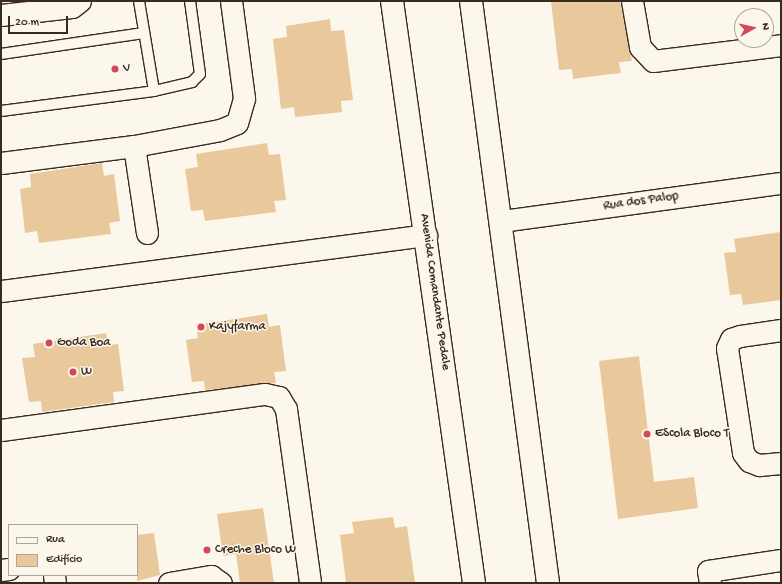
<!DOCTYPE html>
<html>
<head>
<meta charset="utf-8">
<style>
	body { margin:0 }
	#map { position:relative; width:782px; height:584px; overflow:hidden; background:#fbf7ec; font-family:"Gochi Hand",sans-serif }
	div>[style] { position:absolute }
	.building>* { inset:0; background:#e9c89b }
	.roads { filter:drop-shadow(1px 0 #3b2a1e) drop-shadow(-1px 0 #3b2a1e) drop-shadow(0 1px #3b2a1e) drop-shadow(0 -1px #3b2a1e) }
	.service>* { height:10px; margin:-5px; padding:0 5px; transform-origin:5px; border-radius:5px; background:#fbf7ec }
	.minor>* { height:21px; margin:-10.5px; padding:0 10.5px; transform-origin:10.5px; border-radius:10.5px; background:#fbf7ec }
	.tertiary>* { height:22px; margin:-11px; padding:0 11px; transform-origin:11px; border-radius:11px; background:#fbf7ec }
	.dots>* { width:11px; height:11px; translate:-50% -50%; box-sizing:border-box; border:2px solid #fbf7ec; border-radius:50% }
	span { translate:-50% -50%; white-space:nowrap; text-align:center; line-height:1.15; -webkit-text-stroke:3px #fbf7ec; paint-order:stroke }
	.poi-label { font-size:13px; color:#3b2a1e }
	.left { translate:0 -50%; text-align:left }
	.street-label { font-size:13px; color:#3b2a1e }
	.frame { position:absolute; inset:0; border:2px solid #3b2a1e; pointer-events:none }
	.legend { position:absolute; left:8px; top:524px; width:130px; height:52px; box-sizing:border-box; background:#fbf7ec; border:1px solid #aea59a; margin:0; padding:5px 7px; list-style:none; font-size:12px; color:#3b2a1e }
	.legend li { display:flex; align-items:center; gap:8px; height:20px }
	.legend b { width:20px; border:1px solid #aea59a }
	.north { position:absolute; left:734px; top:8px; width:40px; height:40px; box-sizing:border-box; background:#fbf7ec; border:1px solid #aea59a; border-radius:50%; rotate:82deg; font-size:11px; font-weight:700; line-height:16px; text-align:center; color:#3b2a1e }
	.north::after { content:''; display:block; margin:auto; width:14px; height:18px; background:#d1495b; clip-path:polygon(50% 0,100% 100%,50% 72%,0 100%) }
	.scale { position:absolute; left:8px; top:16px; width:60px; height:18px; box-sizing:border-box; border:2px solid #3b2a1e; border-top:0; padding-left:5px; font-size:12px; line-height:14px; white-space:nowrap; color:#3b2a1e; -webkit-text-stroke:3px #fbf7ec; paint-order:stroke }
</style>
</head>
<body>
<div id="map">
	<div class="building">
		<div style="clip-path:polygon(551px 1px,620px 1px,632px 61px,619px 62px,621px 73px,603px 75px,573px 79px,572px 69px,559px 70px)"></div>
		<div style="clip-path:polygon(330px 19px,331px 31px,344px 30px,353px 100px,341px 101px,342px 112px,295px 117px,294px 107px,281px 109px,273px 39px,287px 37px,286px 26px)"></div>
		<div style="clip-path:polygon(267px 143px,269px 155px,280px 154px,286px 200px,274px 201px,276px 212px,205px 221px,203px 210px,191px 211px,185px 169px,198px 167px,196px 154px)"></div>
		<div style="clip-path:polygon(102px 163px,104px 176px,114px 174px,120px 221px,109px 223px,111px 234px,39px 243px,37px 231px,25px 233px,20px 189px,31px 187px,30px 174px)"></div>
		<div style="clip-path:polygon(781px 232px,781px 300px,743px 305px,741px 294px,730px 295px,724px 253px,736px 252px,734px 239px)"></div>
		<div style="clip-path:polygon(267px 314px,269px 327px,280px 325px,286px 371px,274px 372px,276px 383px,205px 390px,204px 381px,192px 382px,186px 340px,198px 338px,196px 325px)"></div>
		<div style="clip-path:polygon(106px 333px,108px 345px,118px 344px,124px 391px,113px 392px,114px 402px,42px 412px,41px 401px,29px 402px,22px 358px,35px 357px,33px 344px)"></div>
		<div style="clip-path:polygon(639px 356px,654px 482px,694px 477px,698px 508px,618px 519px,599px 361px)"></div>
		<div style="clip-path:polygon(263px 508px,274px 583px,240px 583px,236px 554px,223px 556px,217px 514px)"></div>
		<div style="clip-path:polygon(393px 517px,395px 528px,407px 526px,415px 583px,346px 583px,340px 535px,354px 533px,352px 522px)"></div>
		<div style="clip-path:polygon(154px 533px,160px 575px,137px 581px,137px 535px)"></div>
	</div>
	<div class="roads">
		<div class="service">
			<div style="left:139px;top:1px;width:91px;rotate:80.5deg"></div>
			<div style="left:1px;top:54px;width:144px;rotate:-8.4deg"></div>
			<div style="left:1px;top:111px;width:154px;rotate:-7.4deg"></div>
			<div style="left:154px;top:91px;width:39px;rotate:-13deg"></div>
			<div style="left:192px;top:82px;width:11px;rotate:-45deg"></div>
			<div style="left:200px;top:74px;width:74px;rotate:-97.8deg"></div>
		</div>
		<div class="minor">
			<div style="left:632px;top:1px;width:47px;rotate:80.1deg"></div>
			<div style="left:640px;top:47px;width:19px;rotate:47deg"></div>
			<div style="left:653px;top:61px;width:129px;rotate:-7.1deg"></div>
			<div style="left:1px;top:15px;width:71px;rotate:-6.4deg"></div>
			<div style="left:72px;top:7px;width:10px;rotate:-37deg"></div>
			<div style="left:134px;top:146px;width:88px;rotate:81.5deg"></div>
			<div style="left:1px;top:163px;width:134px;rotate:-7.3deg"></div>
			<div style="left:134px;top:146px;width:87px;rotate:-10.5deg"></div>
			<div style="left:220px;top:130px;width:18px;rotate:-22deg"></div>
			<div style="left:237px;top:123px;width:26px;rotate:-74deg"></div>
			<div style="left:244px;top:98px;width:98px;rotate:-97.6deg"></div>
			<div style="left:502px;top:221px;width:282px;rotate:-7.8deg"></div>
			<div style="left:1px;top:291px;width:429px;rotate:-7.5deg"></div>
			<div style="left:781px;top:330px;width:41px;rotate:171.7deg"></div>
			<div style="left:740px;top:336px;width:9px;rotate:162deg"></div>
			<div style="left:731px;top:339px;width:10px;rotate:114deg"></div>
			<div style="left:727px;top:348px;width:106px;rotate:81.3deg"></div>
			<div style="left:743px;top:453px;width:10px;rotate:53deg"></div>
			<div style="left:749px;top:461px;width:11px;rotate:22deg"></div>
			<div style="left:759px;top:465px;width:22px;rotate:-5deg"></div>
			<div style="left:1px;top:430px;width:266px;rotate:-7.8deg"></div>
			<div style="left:265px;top:394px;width:14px;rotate:12deg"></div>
			<div style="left:279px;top:397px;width:14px;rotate:60deg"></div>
			<div style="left:286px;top:409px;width:176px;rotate:82.1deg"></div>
			<div style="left:1px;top:570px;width:8px;rotate:-7deg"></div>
			<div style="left:54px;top:575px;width:8px;rotate:83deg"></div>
			<div style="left:169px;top:583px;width:43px;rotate:-9.5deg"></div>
			<div style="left:211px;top:576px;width:12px;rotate:35deg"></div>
			<div style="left:710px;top:583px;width:12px;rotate:-99deg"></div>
			<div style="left:708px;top:571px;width:74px;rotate:-8.6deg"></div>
		</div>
		<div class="tertiary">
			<div style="left:392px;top:1px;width:588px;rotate:81.98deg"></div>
			<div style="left:471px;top:1px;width:587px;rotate:82.46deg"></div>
		</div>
	</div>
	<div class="dots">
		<div style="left:115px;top:69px;background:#d1495b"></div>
		<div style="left:201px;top:327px;background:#d1495b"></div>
		<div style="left:49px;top:343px;background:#d1495b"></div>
		<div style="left:73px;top:372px;background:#d1495b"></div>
		<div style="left:647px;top:434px;background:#d1495b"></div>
		<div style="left:207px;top:550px;background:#d1495b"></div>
	</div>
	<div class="poi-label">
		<span class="left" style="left:123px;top:69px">V</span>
		<span class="left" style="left:209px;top:327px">Kajyfarma</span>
		<span class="left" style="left:57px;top:343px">Goda Boa</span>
		<span class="left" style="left:81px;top:372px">W</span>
		<span class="left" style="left:655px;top:434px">EScola Bloco T</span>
		<span class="left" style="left:215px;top:550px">Creche Bloco W</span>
	</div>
	<div class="street-label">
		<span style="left:641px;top:202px;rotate:-8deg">Rua dos Palop</span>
		<span style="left:434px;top:292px;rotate:82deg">Avenida Comandante Pedale</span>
	</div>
	<div class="frame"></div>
	<ul class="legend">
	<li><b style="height:5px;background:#fbf7ec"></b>Rua</li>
	<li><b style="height:11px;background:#e9c89b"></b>Edifício</li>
	</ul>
	<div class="north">N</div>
	<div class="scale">20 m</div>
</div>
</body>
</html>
